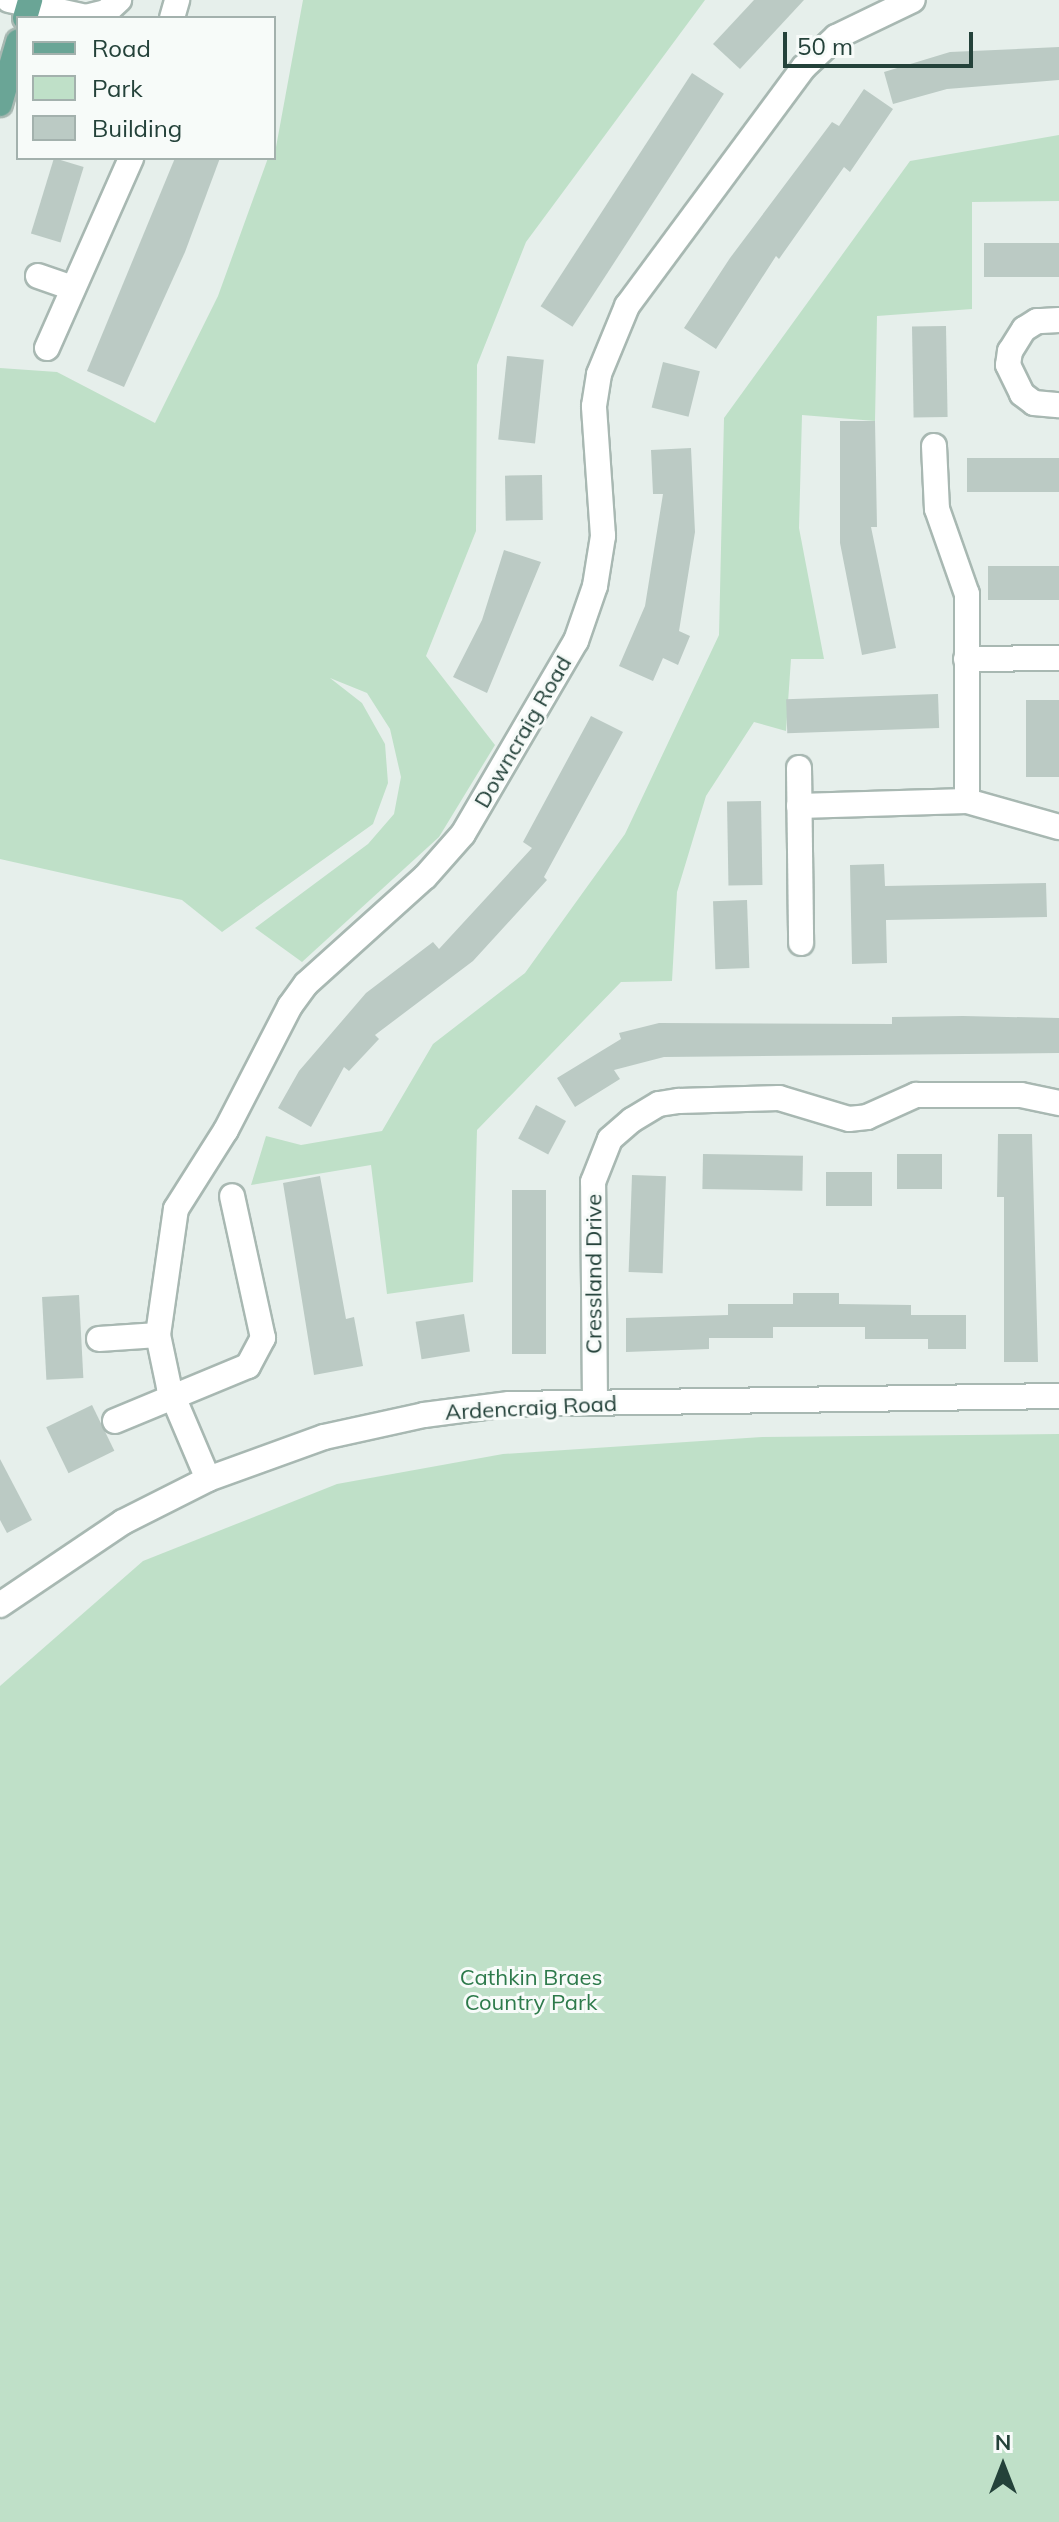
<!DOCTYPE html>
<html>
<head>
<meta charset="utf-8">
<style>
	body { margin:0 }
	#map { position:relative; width:1059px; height:2522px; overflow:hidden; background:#e6efeb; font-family:Mulish,sans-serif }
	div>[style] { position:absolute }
	.green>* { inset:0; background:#bfe0c8 }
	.building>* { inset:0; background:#bbcac4; transform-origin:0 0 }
	.roads { filter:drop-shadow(2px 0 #a8b8b2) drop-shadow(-2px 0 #a8b8b2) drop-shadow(0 2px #a8b8b2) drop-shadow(0 -2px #a8b8b2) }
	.minor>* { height:24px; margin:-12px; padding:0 12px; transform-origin:12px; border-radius:12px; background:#fff }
	.major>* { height:24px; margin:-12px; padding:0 12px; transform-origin:12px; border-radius:12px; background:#6aa596 }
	span { translate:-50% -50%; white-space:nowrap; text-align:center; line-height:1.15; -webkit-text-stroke:6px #f7fbf9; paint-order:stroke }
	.street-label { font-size:22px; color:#24423a }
	.park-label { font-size:22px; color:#2d7a4b }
	.legend { position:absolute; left:16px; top:16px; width:260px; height:144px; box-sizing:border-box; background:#f7fbf9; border:2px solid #a3b1ad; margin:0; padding:10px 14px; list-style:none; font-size:24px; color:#24423a }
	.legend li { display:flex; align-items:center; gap:16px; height:40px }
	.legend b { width:40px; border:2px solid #a3b1ad }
	.north { position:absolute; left:963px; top:2426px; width:80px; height:80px; -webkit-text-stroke:6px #f7fbf9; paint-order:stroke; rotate:0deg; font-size:22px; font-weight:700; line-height:32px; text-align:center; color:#24423a }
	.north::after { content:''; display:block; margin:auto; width:28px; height:36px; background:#24423a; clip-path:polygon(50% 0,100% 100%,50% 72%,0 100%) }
	.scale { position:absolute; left:783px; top:32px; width:190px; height:36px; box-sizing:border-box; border:4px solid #24423a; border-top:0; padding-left:10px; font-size:24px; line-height:28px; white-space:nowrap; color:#24423a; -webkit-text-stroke:6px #f7fbf9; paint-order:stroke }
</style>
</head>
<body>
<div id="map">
	<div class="green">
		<div style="clip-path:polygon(303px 0,705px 0,526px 242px,477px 365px,476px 531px,426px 656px,495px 745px,439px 837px,302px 962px,255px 928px,368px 844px,394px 814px,401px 777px,390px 729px,367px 693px,330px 678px,362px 703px,385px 744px,388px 783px,373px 824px,222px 932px,182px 900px,0 859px,0 368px,57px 372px,155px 423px,218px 296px,268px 158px,274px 158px)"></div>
		<div style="clip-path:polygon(1059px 135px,1059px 201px,972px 202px,972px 309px,877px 316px,875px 421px,802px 415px,799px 528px,824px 659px,791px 659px,786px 731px,754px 722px,706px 796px,677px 892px,672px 981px,621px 982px,477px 1130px,473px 1282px,387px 1294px,371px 1165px,251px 1185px,266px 1136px,301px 1145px,382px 1131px,433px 1044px,525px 973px,625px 834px,719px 635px,724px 418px,910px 161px)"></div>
		<div style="clip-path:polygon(1059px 1434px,1059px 2522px,0 2522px,0 1686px,143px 1561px,337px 1484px,503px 1454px,762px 1437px)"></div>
	</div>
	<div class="building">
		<div style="clip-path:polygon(754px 0,804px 0,740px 69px,713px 44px)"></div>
		<div style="clip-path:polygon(1059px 47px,1059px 80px,947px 89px,893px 104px,884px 72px,950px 52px)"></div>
		<div style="left:692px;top:73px;width:38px;height:278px;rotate:33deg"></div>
		<div style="clip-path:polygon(864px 89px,893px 109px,850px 172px,844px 167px,779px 259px,776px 256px,716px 349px,684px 328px,730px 258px,832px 122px,839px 126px)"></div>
		<div style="left:54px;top:158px;width:31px;height:79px;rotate:17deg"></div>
		<div style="clip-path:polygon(175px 158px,220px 158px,185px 252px,124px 387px,87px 371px)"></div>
		<div style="left:1059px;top:243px;width:34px;height:75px;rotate:90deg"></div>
		<div style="left:946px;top:326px;width:91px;height:34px;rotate:89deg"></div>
		<div style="left:507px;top:356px;width:37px;height:84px;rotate:6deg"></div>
		<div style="left:663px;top:362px;width:38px;height:47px;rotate:14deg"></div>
		<div style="clip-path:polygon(840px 421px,875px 421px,877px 527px,871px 527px,896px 648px,862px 655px,840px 543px)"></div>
		<div style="clip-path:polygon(691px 448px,695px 532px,679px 631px,690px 636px,678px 665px,663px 658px,653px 681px,619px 666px,645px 606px,663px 494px,653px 494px,651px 450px)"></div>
		<div style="left:1059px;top:458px;width:34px;height:92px;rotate:90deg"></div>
		<div style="left:542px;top:475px;width:45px;height:37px;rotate:89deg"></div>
		<div style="clip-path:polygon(504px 550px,541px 562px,487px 693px,453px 677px,482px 620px)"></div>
		<div style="left:1059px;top:566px;width:34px;height:71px;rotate:90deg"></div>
		<div style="left:938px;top:694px;width:34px;height:152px;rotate:88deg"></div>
		<div style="left:1026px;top:700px;width:33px;height:77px"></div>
		<div style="clip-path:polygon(591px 716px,623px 732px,544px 877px,547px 880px,473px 961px,375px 1035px,379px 1039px,349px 1071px,344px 1067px,311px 1127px,278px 1108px,299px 1071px,366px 993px,433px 942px,439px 949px,532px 848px,523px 842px)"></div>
		<div style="left:761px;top:801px;width:84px;height:34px;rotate:89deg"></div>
		<div style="clip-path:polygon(884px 864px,885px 886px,1046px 883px,1047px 917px,886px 920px,887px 963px,852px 964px,850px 865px)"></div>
		<div style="left:747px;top:900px;width:68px;height:34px;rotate:88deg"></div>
		<div style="clip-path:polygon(963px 1016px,1059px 1018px,1059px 1053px,664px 1057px,614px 1070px,620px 1079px,575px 1107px,557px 1078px,621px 1039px,619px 1033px,659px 1023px,892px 1024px,892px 1017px)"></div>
		<div style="left:536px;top:1105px;width:34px;height:38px;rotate:28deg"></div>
		<div style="clip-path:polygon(998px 1134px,1032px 1134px,1038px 1362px,1004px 1362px,1004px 1197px,997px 1197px)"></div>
		<div style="left:703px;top:1154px;width:100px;height:35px;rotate:1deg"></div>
		<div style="left:897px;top:1154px;width:45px;height:35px"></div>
		<div style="left:826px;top:1172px;width:46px;height:34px"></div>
		<div style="left:632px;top:1175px;width:34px;height:97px;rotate:2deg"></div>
		<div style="clip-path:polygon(320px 1176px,346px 1319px,354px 1317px,363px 1366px,314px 1375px,283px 1183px)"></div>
		<div style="left:512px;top:1190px;width:34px;height:164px"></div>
		<div style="clip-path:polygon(793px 1293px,839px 1293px,839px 1304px,911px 1305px,911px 1315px,966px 1315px,966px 1349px,928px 1349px,928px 1339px,865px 1339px,865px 1327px,773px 1327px,773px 1338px,709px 1338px,709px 1349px,626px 1352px,626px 1318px,728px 1315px,728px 1304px,793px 1304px)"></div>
		<div style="left:79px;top:1295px;width:83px;height:37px;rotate:87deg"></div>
		<div style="left:464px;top:1314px;width:38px;height:49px;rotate:81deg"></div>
		<div style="left:92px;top:1405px;width:51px;height:51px;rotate:64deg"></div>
		<div style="clip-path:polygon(0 1459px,32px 1520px,7px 1533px,0 1520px)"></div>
	</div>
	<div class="roads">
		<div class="minor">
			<div style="left:9px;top:0;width:79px;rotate:12.4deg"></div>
			<div style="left:86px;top:17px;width:21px;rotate:-14deg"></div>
			<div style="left:106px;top:12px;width:18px;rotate:-43deg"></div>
			<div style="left:172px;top:18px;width:19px;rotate:-74deg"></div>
			<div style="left:38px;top:276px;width:37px;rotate:19deg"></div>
			<div style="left:1059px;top:320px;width:22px;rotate:177deg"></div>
			<div style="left:1037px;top:321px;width:15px;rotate:148deg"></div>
			<div style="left:1024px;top:329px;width:26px;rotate:122deg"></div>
			<div style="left:1010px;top:351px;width:14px;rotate:98deg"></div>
			<div style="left:1008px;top:365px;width:32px;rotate:64deg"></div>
			<div style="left:1022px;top:394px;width:15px;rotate:37deg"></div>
			<div style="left:1034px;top:403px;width:25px;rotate:5deg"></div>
			<div style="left:47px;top:348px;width:208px;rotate:-66.1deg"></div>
			<div style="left:934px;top:446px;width:63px;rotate:87.3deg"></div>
			<div style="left:937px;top:509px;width:90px;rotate:70.6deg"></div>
			<div style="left:967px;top:594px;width:207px;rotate:90deg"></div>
			<div style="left:966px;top:659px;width:93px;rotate:-0.6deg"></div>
			<div style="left:799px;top:768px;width:175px;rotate:89.3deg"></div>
			<div style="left:799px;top:806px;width:168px;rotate:-1.7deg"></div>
			<div style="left:967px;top:801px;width:96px;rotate:15.8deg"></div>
			<div style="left:99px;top:1339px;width:59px;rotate:-3.9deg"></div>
			<div style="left:595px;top:1402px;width:220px;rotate:-90.5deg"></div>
			<div style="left:593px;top:1182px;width:46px;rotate:-68.4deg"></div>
			<div style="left:610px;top:1139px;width:29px;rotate:-41deg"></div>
			<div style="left:632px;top:1120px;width:31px;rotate:-31deg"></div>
			<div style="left:659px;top:1104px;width:20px;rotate:-9deg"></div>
			<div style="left:679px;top:1101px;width:100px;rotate:-1.7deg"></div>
			<div style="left:779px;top:1098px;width:73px;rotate:16.7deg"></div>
			<div style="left:849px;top:1119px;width:18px;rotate:-6deg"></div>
			<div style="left:867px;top:1117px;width:54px;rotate:-24.2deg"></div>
			<div style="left:916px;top:1095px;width:105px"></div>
			<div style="left:1021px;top:1095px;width:39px;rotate:12deg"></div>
			<div style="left:115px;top:1421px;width:144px;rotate:-22.5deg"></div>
			<div style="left:248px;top:1366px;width:32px;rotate:-62deg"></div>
			<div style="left:263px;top:1338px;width:145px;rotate:-102.3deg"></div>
			<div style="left:208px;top:1479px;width:100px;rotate:-113deg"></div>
			<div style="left:169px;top:1387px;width:53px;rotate:-101.9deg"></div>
			<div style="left:158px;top:1335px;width:127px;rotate:-81.9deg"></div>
			<div style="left:176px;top:1209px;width:93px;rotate:-57.7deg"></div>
			<div style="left:226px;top:1130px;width:140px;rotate:-62.7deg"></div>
			<div style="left:290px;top:1006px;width:27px;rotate:-54deg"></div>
			<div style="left:306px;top:984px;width:160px;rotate:-42deg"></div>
			<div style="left:425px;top:877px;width:57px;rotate:-48.5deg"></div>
			<div style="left:463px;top:834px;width:224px;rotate:-59.7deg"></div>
			<div style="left:576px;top:641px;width:58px;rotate:-70.9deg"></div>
			<div style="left:595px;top:586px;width:51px;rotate:-80.9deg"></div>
			<div style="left:603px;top:536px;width:130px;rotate:-94deg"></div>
			<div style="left:594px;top:406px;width:32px;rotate:-81deg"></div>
			<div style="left:599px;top:374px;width:74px;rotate:-67.6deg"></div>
			<div style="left:627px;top:306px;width:297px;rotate:-53.5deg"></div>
			<div style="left:804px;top:67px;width:44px;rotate:-43.2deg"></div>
			<div style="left:836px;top:37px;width:85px;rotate:-25.7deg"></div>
			<div style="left:0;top:1605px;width:148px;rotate:-34deg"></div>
			<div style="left:123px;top:1522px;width:95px;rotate:-26.8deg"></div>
			<div style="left:208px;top:1479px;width:123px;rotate:-19.9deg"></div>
			<div style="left:324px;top:1437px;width:102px;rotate:-12.4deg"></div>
			<div style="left:424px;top:1415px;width:86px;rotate:-7.4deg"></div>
			<div style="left:509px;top:1404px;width:550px;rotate:-0.83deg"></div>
		</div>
		<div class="major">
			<div style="left:25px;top:18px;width:19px;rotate:-74deg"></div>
			<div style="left:0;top:104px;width:65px;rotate:-73.8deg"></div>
		</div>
	</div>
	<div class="street-label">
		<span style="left:523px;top:732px;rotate:-60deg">Downcraig Road</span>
		<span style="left:594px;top:1274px;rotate:-90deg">Cressland Drive</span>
		<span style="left:531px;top:1408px;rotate:-3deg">Ardencraig Road</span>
	</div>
	<div class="park-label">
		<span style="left:531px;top:1990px">Cathkin Braes<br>Country Park</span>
	</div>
	<ul class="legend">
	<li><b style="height:10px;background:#6aa596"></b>Road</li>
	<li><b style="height:22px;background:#bfe0c8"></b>Park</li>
	<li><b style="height:22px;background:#bbcac4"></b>Building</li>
	</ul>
	<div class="north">N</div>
	<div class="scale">50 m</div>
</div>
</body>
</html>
